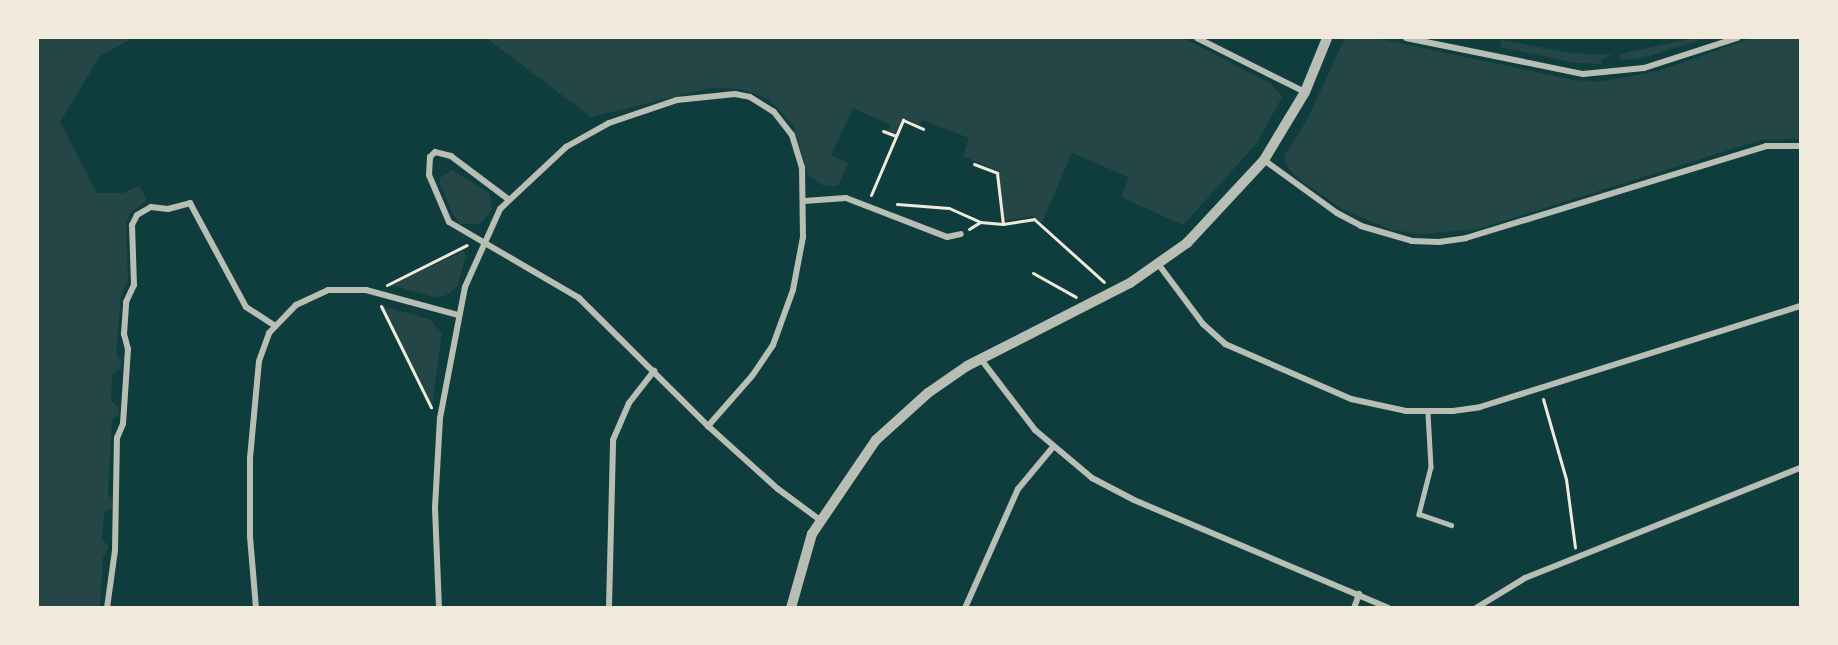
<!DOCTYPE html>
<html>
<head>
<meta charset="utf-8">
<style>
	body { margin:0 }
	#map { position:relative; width:1838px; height:645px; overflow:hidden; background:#0f3d3e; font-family:Signika,sans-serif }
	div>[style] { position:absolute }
	.green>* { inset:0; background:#244646 }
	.path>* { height:3px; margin:-1.5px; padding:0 1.5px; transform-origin:1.5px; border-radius:1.5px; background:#f1e9da }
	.service>* { height:4.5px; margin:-2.25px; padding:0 2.25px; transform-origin:2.25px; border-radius:2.25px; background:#b8beb3 }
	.minor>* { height:6px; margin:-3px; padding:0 3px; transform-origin:3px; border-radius:3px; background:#b8beb3 }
	.tertiary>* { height:10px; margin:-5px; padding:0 5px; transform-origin:5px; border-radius:5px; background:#b8beb3 }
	span { translate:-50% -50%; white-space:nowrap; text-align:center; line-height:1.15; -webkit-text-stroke:4.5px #f1e9da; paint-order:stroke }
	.frame { position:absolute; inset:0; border:39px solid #f1e9da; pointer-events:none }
</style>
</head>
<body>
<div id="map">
	<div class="green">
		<div style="clip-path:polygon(38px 38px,133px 38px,100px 56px,60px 122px,97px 193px,123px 193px,139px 186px,147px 200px,130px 213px,126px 222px,128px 280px,121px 295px,116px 355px,122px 361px,121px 368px,112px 374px,111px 401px,119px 408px,119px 414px,112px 419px,108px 494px,113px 500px,112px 507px,104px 512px,102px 540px,109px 546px,103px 558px,100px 607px,38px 607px)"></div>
		<div style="clip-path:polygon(486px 38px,1184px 38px,1271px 84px,1282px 97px,1257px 143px,1183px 225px,1121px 197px,1129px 177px,1072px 153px,1042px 223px,1032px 216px,1001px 221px,995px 170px,963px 156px,969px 138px,922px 120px,920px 125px,905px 119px,898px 135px,888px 131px,890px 125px,853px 108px,831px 155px,848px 163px,846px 169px,838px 186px,824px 186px,808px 175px,793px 125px,768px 99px,741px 89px,710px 88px,591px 117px)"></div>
		<div style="clip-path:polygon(1345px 38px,1376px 38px,1574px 80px,1599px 82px,1658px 71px,1752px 38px,1800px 38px,1800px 139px,1761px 140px,1478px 229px,1422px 234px,1392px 230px,1342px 209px,1299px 179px,1288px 168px,1284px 156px,1307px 120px)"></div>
		<div style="clip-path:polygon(1693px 38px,1707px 38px,1643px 58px,1620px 60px,1620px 54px)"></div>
		<div style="clip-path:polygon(1502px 40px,1571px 53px,1613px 55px,1602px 59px,1602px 64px,1575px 63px,1500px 47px)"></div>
		<div style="clip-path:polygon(452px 170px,489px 193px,492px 209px,480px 224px,460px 224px,454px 216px,440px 185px,440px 178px)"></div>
		<div style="clip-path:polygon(464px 251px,466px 256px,457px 287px,445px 296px,433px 297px,391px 285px)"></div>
		<div style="clip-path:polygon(382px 306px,429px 319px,442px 333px,432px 405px)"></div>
	</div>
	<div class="path">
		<div style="left:883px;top:131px;width:14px;rotate:21deg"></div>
		<div style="left:974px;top:164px;width:25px;rotate:21deg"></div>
		<div style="left:997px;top:173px;width:51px;rotate:83.3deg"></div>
		<div style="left:1003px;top:224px;width:31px;rotate:-9deg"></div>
		<div style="left:1034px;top:219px;width:94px;rotate:42deg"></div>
		<div style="left:871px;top:195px;width:82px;rotate:-66.9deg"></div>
		<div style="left:903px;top:120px;width:22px;rotate:24deg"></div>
		<div style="left:897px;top:204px;width:52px;rotate:4.4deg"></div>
		<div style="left:949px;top:208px;width:34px;rotate:24deg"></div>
		<div style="left:980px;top:222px;width:23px;rotate:5deg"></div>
		<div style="left:969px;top:229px;width:13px;rotate:-32deg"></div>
		<div style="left:1033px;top:273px;width:49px;rotate:29.2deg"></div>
		<div style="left:387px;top:285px;width:89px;rotate:-26.6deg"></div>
		<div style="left:381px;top:306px;width:113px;rotate:63.7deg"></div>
		<div style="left:1543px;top:399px;width:83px;rotate:74deg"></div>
		<div style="left:1566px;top:479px;width:69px;rotate:82.5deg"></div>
	</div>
	<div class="service">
		<div style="left:1428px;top:413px;width:54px;rotate:86.8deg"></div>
		<div style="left:1431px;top:467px;width:49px;rotate:104.3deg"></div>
		<div style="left:1419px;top:514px;width:34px;rotate:19deg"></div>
	</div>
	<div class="minor">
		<div style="left:1197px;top:38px;width:121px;rotate:26.6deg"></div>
		<div style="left:1406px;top:38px;width:181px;rotate:11.5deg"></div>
		<div style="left:1583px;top:74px;width:61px;rotate:-5.6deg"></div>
		<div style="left:1644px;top:68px;width:98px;rotate:-17.9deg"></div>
		<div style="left:1264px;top:160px;width:90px;rotate:36deg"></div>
		<div style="left:1337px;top:213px;width:27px;rotate:28deg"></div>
		<div style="left:1361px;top:226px;width:53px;rotate:16.4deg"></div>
		<div style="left:1412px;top:241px;width:27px;rotate:2deg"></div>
		<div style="left:1439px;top:242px;width:27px;rotate:-8deg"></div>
		<div style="left:1466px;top:238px;width:314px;rotate:-17deg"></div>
		<div style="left:1766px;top:146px;width:34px"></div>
		<div style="left:508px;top:199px;width:71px;rotate:-143deg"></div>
		<div style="left:451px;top:156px;width:16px;rotate:-166deg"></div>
		<div style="left:435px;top:152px;width:7px;rotate:135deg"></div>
		<div style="left:430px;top:157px;width:18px;rotate:93deg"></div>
		<div style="left:429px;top:175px;width:51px;rotate:66.9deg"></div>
		<div style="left:449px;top:222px;width:151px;rotate:30.3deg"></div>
		<div style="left:579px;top:298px;width:182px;rotate:44.8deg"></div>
		<div style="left:708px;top:426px;width:94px;rotate:42deg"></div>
		<div style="left:778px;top:489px;width:52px;rotate:36.4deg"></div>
		<div style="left:804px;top:201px;width:42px;rotate:-4.1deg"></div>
		<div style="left:846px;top:198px;width:108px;rotate:21.1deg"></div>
		<div style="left:947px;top:237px;width:14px;rotate:-12deg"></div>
		<div style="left:1159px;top:265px;width:74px;rotate:53.3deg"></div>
		<div style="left:1203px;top:324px;width:30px;rotate:42deg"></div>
		<div style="left:1225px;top:344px;width:137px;rotate:23.6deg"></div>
		<div style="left:1351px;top:399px;width:56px;rotate:12.3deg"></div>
		<div style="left:1406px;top:411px;width:47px"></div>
		<div style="left:1453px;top:411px;width:27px;rotate:-8deg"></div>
		<div style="left:1480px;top:407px;width:336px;rotate:-17.5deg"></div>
		<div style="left:980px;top:358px;width:91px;rotate:52.6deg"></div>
		<div style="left:1035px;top:430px;width:75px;rotate:40.1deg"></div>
		<div style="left:1092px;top:478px;width:47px;rotate:27.6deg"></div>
		<div style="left:1134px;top:500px;width:276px;rotate:23deg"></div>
		<div style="left:107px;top:608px;width:59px;rotate:-82.1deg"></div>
		<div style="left:115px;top:550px;width:112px;rotate:-89deg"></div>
		<div style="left:117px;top:438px;width:15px;rotate:-67deg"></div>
		<div style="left:123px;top:424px;width:75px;rotate:-86.2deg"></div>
		<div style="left:128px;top:349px;width:16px;rotate:-105deg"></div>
		<div style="left:124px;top:334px;width:32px;rotate:-86deg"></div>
		<div style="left:126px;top:302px;width:19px;rotate:-65deg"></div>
		<div style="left:134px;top:285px;width:60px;rotate:-91.9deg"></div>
		<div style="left:132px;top:225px;width:11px;rotate:-63deg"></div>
		<div style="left:137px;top:215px;width:16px;rotate:-30deg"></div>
		<div style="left:151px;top:207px;width:17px;rotate:7deg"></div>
		<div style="left:168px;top:209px;width:23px;rotate:-15deg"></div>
		<div style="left:190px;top:203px;width:118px;rotate:61.7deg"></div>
		<div style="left:246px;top:307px;width:35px;rotate:33deg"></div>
		<div style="left:256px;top:608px;width:72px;rotate:-94.8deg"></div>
		<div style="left:250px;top:536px;width:78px;rotate:-90deg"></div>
		<div style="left:250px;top:458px;width:97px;rotate:-84.7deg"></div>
		<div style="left:259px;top:361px;width:30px;rotate:-70deg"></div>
		<div style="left:269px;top:333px;width:39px;rotate:-46deg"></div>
		<div style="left:296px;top:305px;width:35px;rotate:-25deg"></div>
		<div style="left:328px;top:290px;width:38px"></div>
		<div style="left:366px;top:290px;width:95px;rotate:15.2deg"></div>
		<div style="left:439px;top:608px;width:101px;rotate:-92.3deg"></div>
		<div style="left:435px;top:507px;width:89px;rotate:-86.8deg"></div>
		<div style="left:440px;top:418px;width:133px;rotate:-79.2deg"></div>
		<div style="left:465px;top:287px;width:85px;rotate:-65.8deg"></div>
		<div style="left:500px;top:209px;width:91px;rotate:-43.2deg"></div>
		<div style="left:566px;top:147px;width:49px;rotate:-29.2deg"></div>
		<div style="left:609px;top:123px;width:72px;rotate:-18.7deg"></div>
		<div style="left:677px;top:100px;width:58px;rotate:-5.9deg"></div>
		<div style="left:735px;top:94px;width:15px;rotate:11deg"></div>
		<div style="left:750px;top:97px;width:28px;rotate:32deg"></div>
		<div style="left:774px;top:112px;width:29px;rotate:52deg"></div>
		<div style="left:792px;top:135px;width:34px;rotate:73deg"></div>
		<div style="left:802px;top:167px;width:70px;rotate:89.2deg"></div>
		<div style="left:803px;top:237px;width:54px;rotate:100.7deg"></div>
		<div style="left:793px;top:290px;width:59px;rotate:110deg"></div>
		<div style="left:773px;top:345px;width:37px;rotate:124deg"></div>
		<div style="left:752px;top:376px;width:67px;rotate:131.3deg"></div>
		<div style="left:609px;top:608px;width:168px;rotate:-88.6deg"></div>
		<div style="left:613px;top:440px;width:40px;rotate:-66.6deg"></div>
		<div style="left:629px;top:403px;width:41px;rotate:-52deg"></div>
		<div style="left:965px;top:608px;width:130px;rotate:-66deg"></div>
		<div style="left:1018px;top:489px;width:55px;rotate:-50.2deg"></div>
		<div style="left:1354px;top:608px;width:15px;rotate:-70deg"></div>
		<div style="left:1476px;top:608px;width:57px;rotate:-31.5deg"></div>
		<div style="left:1525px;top:578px;width:296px;rotate:-21.8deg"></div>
	</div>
	<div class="tertiary">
		<div style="left:791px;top:608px;width:77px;rotate:-74.2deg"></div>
		<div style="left:812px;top:534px;width:114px;rotate:-55.8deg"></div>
		<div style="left:876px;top:440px;width:70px;rotate:-42.1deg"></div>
		<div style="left:928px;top:393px;width:47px;rotate:-34.7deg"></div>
		<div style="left:967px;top:366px;width:183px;rotate:-27deg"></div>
		<div style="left:1130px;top:283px;width:70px;rotate:-35.1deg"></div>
		<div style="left:1187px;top:243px;width:113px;rotate:-47.1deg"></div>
		<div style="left:1264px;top:160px;width:79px;rotate:-58.9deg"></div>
		<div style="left:1305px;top:92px;width:58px;rotate:-67.8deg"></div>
	</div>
	<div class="frame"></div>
</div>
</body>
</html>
